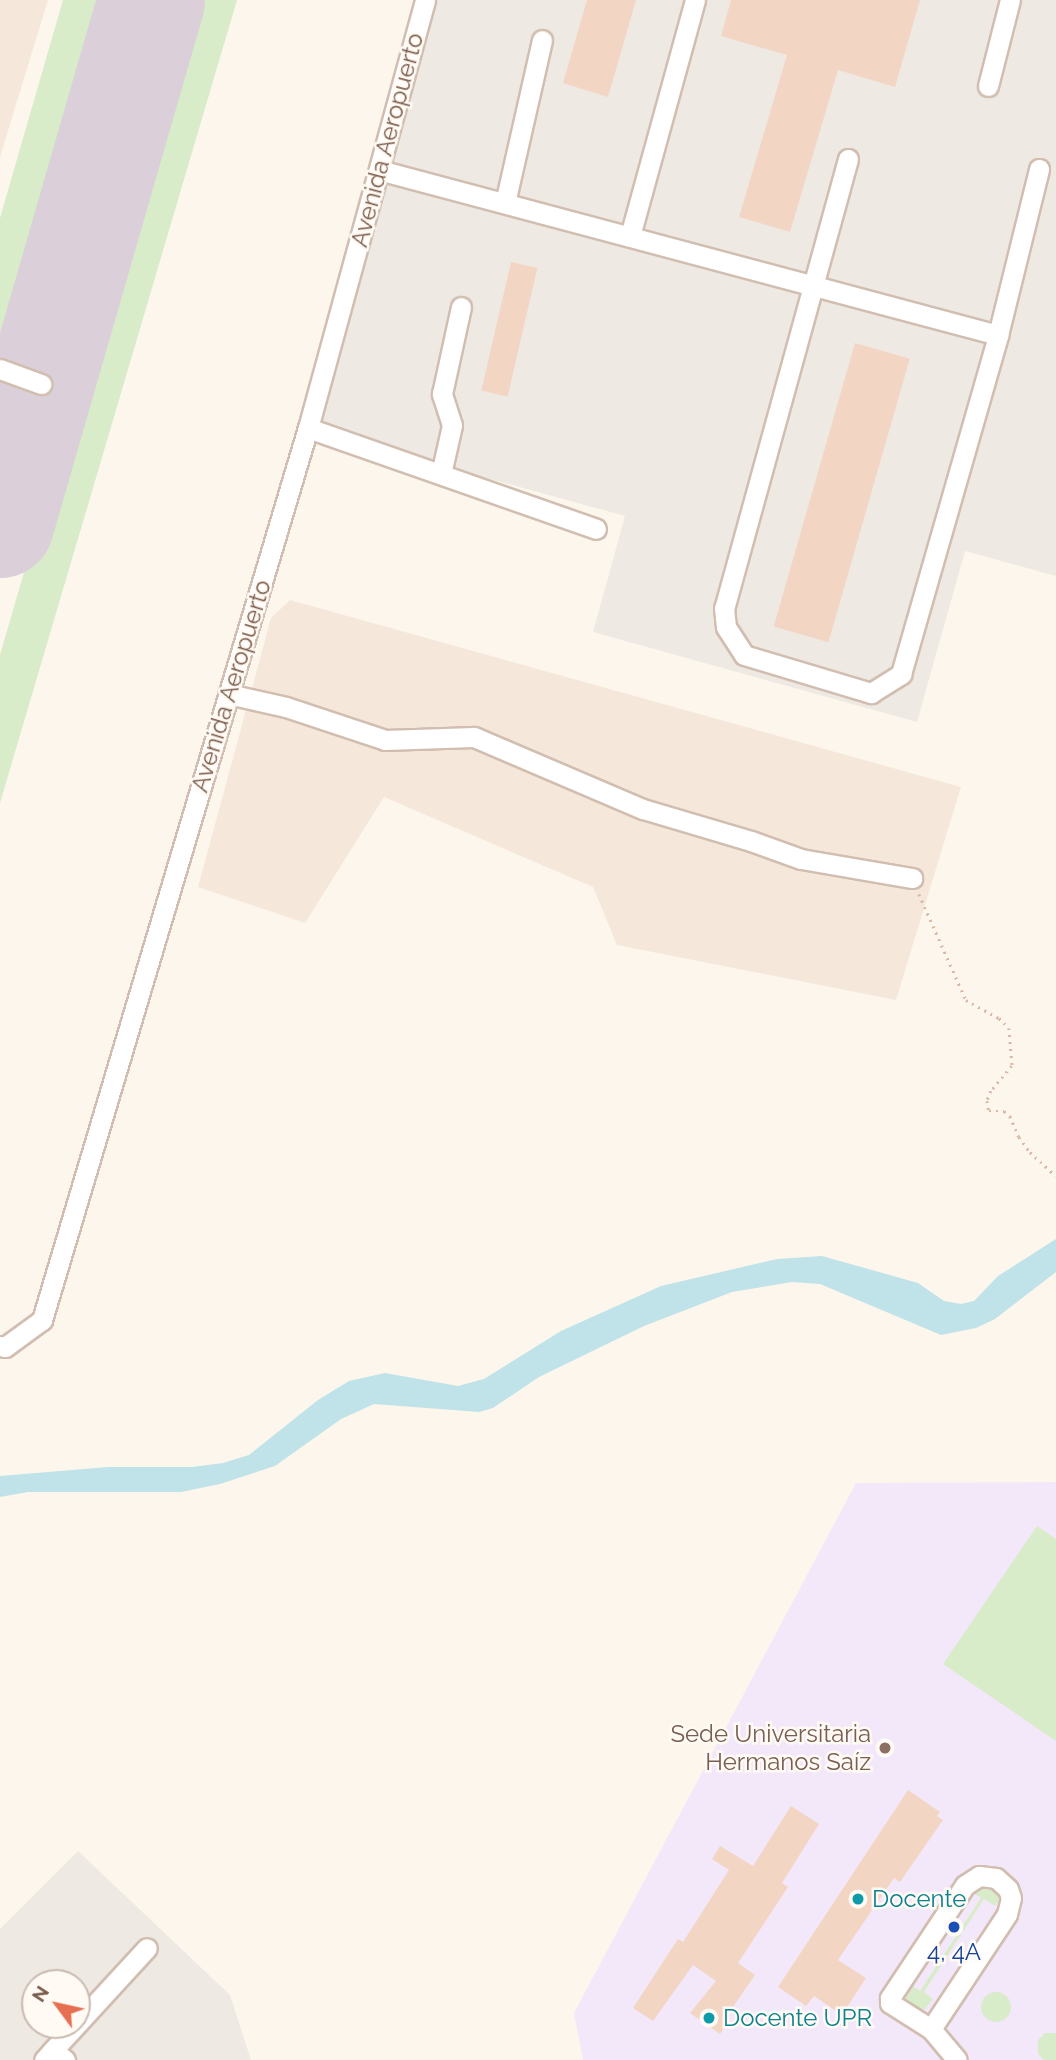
<!DOCTYPE html>
<html>
<head>
<meta charset="utf-8">
<style>
	body { margin:0 }
	#map { position:relative; width:1056px; height:2060px; overflow:hidden; background:#fdf6ec; font-family:Raleway,sans-serif }
	div>[style] { position:absolute }
	.residential>* { inset:0; background:#f5e8da }
	.industrial>* { inset:0; background:#efe9e4 }
	.education>* { inset:0; background:#f3e8fa }
	.green>* { inset:0; background:#d8ecc9 }
	.round { border-radius:50% }
	.water>* { inset:0; background:#bfe3e8 }
	.runway>* { height:107px; margin:-53.5px; padding:0 53.5px; transform-origin:53.5px; border-radius:53.5px; background:#dbcfda }
	.building>* { inset:0; background:#f3d5c3; transform-origin:0 0 }
	.path>* { height:2.5px; margin-top:-1.25px; transform-origin:0; background:repeating-linear-gradient(90deg,#d9b8a5 0 2px,transparent 0 7px) }
	.roads { filter:drop-shadow(2px 0 #d1beb0) drop-shadow(-2px 0 #d1beb0) drop-shadow(0 2px #d1beb0) drop-shadow(0 -2px #d1beb0) }
	.minor>* { height:19px; margin:-9.5px; padding:0 9.5px; transform-origin:9.5px; border-radius:9.5px; background:#fff }
	.dots>* { width:19px; height:19px; translate:-50% -50%; box-sizing:border-box; border:4px solid #fffaf3; border-radius:50% }
	span { translate:-50% -50%; white-space:nowrap; text-align:center; line-height:1.15; -webkit-text-stroke:5px #fffaf3; paint-order:stroke }
	.street-label { font-size:24px; color:#7a5c4d }
	.education-label { font-size:24px; color:#785e54 }
	.right { translate:-100% -50%; text-align:right }
	.culture-label { font-size:24px; color:#0d838f }
	.left { translate:0 -50%; text-align:left }
	.transit-label { font-size:24px; color:#164399 }
	.north { position:absolute; left:21px; top:1969px; width:70px; height:70px; box-sizing:border-box; background:#fffaf3; border:2px solid #cabbb1; border-radius:50%; rotate:303deg; font-size:19px; font-weight:700; line-height:28px; text-align:center; color:#7a5c4d }
	.north::after { content:''; display:block; margin:auto; width:24px; height:32px; background:#e76f51; clip-path:polygon(50% 0,100% 100%,50% 72%,0 100%) }
</style>
</head>
<body>
<div id="map">
	<div class="residential">
		<div style="clip-path:polygon(0 0,48px 0,0 157px)"></div>
		<div style="clip-path:polygon(290px 600px,961px 787px,896px 1000px,617px 945px,593px 887px,384px 797px,305px 923px,198px 887px,271px 618px)"></div>
	</div>
	<div class="industrial">
		<div style="clip-path:polygon(424px 0,1056px 0,1056px 576px,965px 551px,917px 722px,593px 632px,625px 516px,305px 428px)"></div>
		<div style="clip-path:polygon(evenodd,78px 1851px,230px 1995px,251px 2060px,0 2060px,0 1929px,78px 1851px,35px 1983px,77px 1983px,77px 2025px,35px 2025px,35px 1983px)"></div>
	</div>
	<div class="education">
		<div style="clip-path:polygon(1056px 1482px,1056px 2060px,583px 2060px,574px 2013px,856px 1483px)"></div>
	</div>
	<div class="green">
		<div style="clip-path:polygon(63px 0,108px 0,0 370px,0 218px)"></div>
		<div style="clip-path:polygon(190px 0,237px 0,0 803px,0 655px)"></div>
		<div style="clip-path:polygon(1037px 1526px,1056px 1539px,1056px 1741px,943px 1664px)"></div>
		<div style="clip-path:polygon(985px 1879px,1001px 1894px,1000px 1899px,995px 1906px,984px 1899px,924px 1992px,933px 1999px,925px 2009px,916px 2011px,906px 2003px,906px 1990px,910px 1984px,920px 1991px,981px 1898px,971px 1891px)"></div>
		<div class="round" style="left:981px;top:1992px;width:30px;height:30px"></div>
		<div style="clip-path:polygon(1045px 2033px,1056px 2033px,1056px 2060px,1044px 2060px,1038px 2054px,1038px 2040px)"></div>
	</div>
	<div class="water">
		<div style="clip-path:polygon(1056px 1239px,1056px 1272px,995px 1319px,976px 1328px,941px 1335px,820px 1284px,792px 1282px,732px 1292px,644px 1326px,539px 1377px,493px 1408px,479px 1412px,374px 1404px,341px 1419px,275px 1466px,220px 1484px,181px 1492px,28px 1492px,0 1497px,0 1476px,108px 1467px,192px 1467px,223px 1463px,249px 1455px,318px 1400px,349px 1381px,385px 1373px,458px 1386px,484px 1379px,561px 1331px,661px 1286px,777px 1259px,822px 1256px,918px 1283px,944px 1301px,961px 1304px,974px 1301px,998px 1276px)"></div>
	</div>
	<div class="runway">
		<div style="left:0;top:524px;width:545px;rotate:-73.92deg"></div>
	</div>
	<div class="building">
		<div style="clip-path:polygon(587px 0,636px 0,608px 97px,563px 83px)"></div>
		<div style="clip-path:polygon(731px 0,920px 0,895px 87px,838px 70px,790px 232px,739px 217px,787px 55px,721px 36px)"></div>
		<div style="left:511px;top:262px;width:27px;height:132px;rotate:13deg"></div>
		<div style="left:855px;top:343px;width:57px;height:295px;rotate:16deg"></div>
		<div style="clip-path:polygon(908px 1790px,940px 1812px,937px 1816px,943px 1820px,900px 1882px,894px 1878px,838px 1960px,866px 1978px,842px 2015px,814px 1996px,806px 2006px,778px 1987px)"></div>
		<div style="clip-path:polygon(791px 1806px,819px 1824px,782px 1883px,788px 1887px,738px 1963px,755px 1975px,724px 2020px,728px 2022px,720px 2034px,690px 2013px,716px 1981px,693px 1965px,653px 2021px,633px 2008px,678px 1939px,683px 1942px,729px 1870px,712px 1859px,720px 1846px,753px 1866px)"></div>
	</div>
	<div class="path">
		<div style="left:919px;top:894px;width:116px;rotate:66.1deg"></div>
		<div style="left:966px;top:1000px;width:38px;rotate:29deg"></div>
		<div style="left:999px;top:1018px;width:14px;rotate:45deg"></div>
		<div style="left:1009px;top:1028px;width:38px;rotate:85deg"></div>
		<div style="left:1012px;top:1066px;width:33px;rotate:130deg"></div>
		<div style="left:991px;top:1091px;width:11px;rotate:112deg"></div>
		<div style="left:987px;top:1101px;width:10px;rotate:79deg"></div>
		<div style="left:989px;top:1111px;width:15px"></div>
		<div style="left:1004px;top:1111px;width:8px;rotate:40deg"></div>
		<div style="left:1010px;top:1116px;width:23px;rotate:67deg"></div>
		<div style="left:1019px;top:1137px;width:19px;rotate:54deg"></div>
		<div style="left:1030px;top:1152px;width:35px;rotate:43deg"></div>
	</div>
	<div class="roads">
		<div class="minor">
			<div style="left:988px;top:86px;width:89px;rotate:-75.7deg"></div>
			<div style="left:848px;top:159px;width:466px;rotate:105.4deg"></div>
			<div style="left:724px;top:608px;width:19px;rotate:84deg"></div>
			<div style="left:726px;top:627px;width:33px;rotate:57deg"></div>
			<div style="left:744px;top:655px;width:133px;rotate:16.7deg"></div>
			<div style="left:871px;top:693px;width:36px;rotate:-32deg"></div>
			<div style="left:901px;top:674px;width:353px;rotate:-74deg"></div>
			<div style="left:998px;top:335px;width:171px;rotate:-76.1deg"></div>
			<div style="left:379px;top:170px;width:641px;rotate:14.93deg"></div>
			<div style="left:505px;top:203px;width:167px;rotate:-77.2deg"></div>
			<div style="left:630px;top:236px;width:245px;rotate:-74.6deg"></div>
			<div style="left:0;top:369px;width:44px;rotate:20.1deg"></div>
			<div style="left:308px;top:428px;width:305px;rotate:19.3deg"></div>
			<div style="left:441px;top:474px;width:50px;rotate:-77.3deg"></div>
			<div style="left:452px;top:425px;width:33px;rotate:-108deg"></div>
			<div style="left:442px;top:394px;width:89px;rotate:-77.7deg"></div>
			<div style="left:228px;top:694px;width:59px;rotate:12.6deg"></div>
			<div style="left:286px;top:707px;width:104px;rotate:18.4deg"></div>
			<div style="left:385px;top:740px;width:89px;rotate:-1.9deg"></div>
			<div style="left:474px;top:737px;width:184px;rotate:23.1deg"></div>
			<div style="left:643px;top:809px;width:113px;rotate:16.5deg"></div>
			<div style="left:751px;top:841px;width:53px;rotate:19.8deg"></div>
			<div style="left:801px;top:859px;width:113px;rotate:9.7deg"></div>
			<div style="left:0;top:1346px;width:5px;rotate:11deg"></div>
			<div style="left:5px;top:1347px;width:46px;rotate:-36.1deg"></div>
			<div style="left:42px;top:1320px;width:931px;rotate:-73.4deg"></div>
			<div style="left:308px;top:428px;width:444px;rotate:-74.7deg"></div>
			<div style="left:77px;top:2024px;width:103px;rotate:-47.4deg"></div>
			<div style="left:931px;top:2029px;width:138px;rotate:-56.5deg"></div>
			<div style="left:1007px;top:1914px;width:16px;rotate:-76deg"></div>
			<div style="left:1011px;top:1898px;width:9px;rotate:-108deg"></div>
			<div style="left:1008px;top:1889px;width:16px;rotate:-137deg"></div>
			<div style="left:996px;top:1878px;width:17px;rotate:-173deg"></div>
			<div style="left:979px;top:1876px;width:17px;rotate:147deg"></div>
			<div style="left:965px;top:1885px;width:136px;rotate:123.6deg"></div>
			<div style="left:890px;top:1998px;width:5px;rotate:90deg"></div>
			<div style="left:890px;top:2003px;width:49px;rotate:32.4deg"></div>
			<div style="left:931px;top:2029px;width:40px;rotate:50deg"></div>
			<div style="left:53px;top:2050px;width:34px;rotate:-47deg"></div>
			<div style="left:44px;top:2060px;width:13px;rotate:-48deg"></div>
			<div style="left:53px;top:2050px;width:16px;rotate:40deg"></div>
		</div>
	</div>
	<div class="dots">
		<div style="left:885px;top:1748px;background:#8d6e63"></div>
		<div style="left:858px;top:1899px;background:#0f9aa8"></div>
		<div style="left:954px;top:1927px;background:#1a4fb4"></div>
		<div style="left:709px;top:2018px;background:#0f9aa8"></div>
	</div>
	<div class="street-label">
		<span style="left:387px;top:140px;rotate:-75deg">Avenida Aeropuerto</span>
		<span style="left:231px;top:686px;rotate:-73deg">Avenida Aeropuerto</span>
	</div>
	<div class="education-label">
		<span class="right" style="left:871px;top:1748px">Sede Universitaria<br>Hermanos Saíz</span>
	</div>
	<div class="culture-label">
		<span class="left" style="left:872px;top:1899px">Docente</span>
		<span class="left" style="left:723px;top:2018px">Docente UPR</span>
	</div>
	<div class="transit-label">
		<span style="left:954px;top:1952px">4, 4A</span>
	</div>
	<div class="north">N</div>
</div>
</body>
</html>
